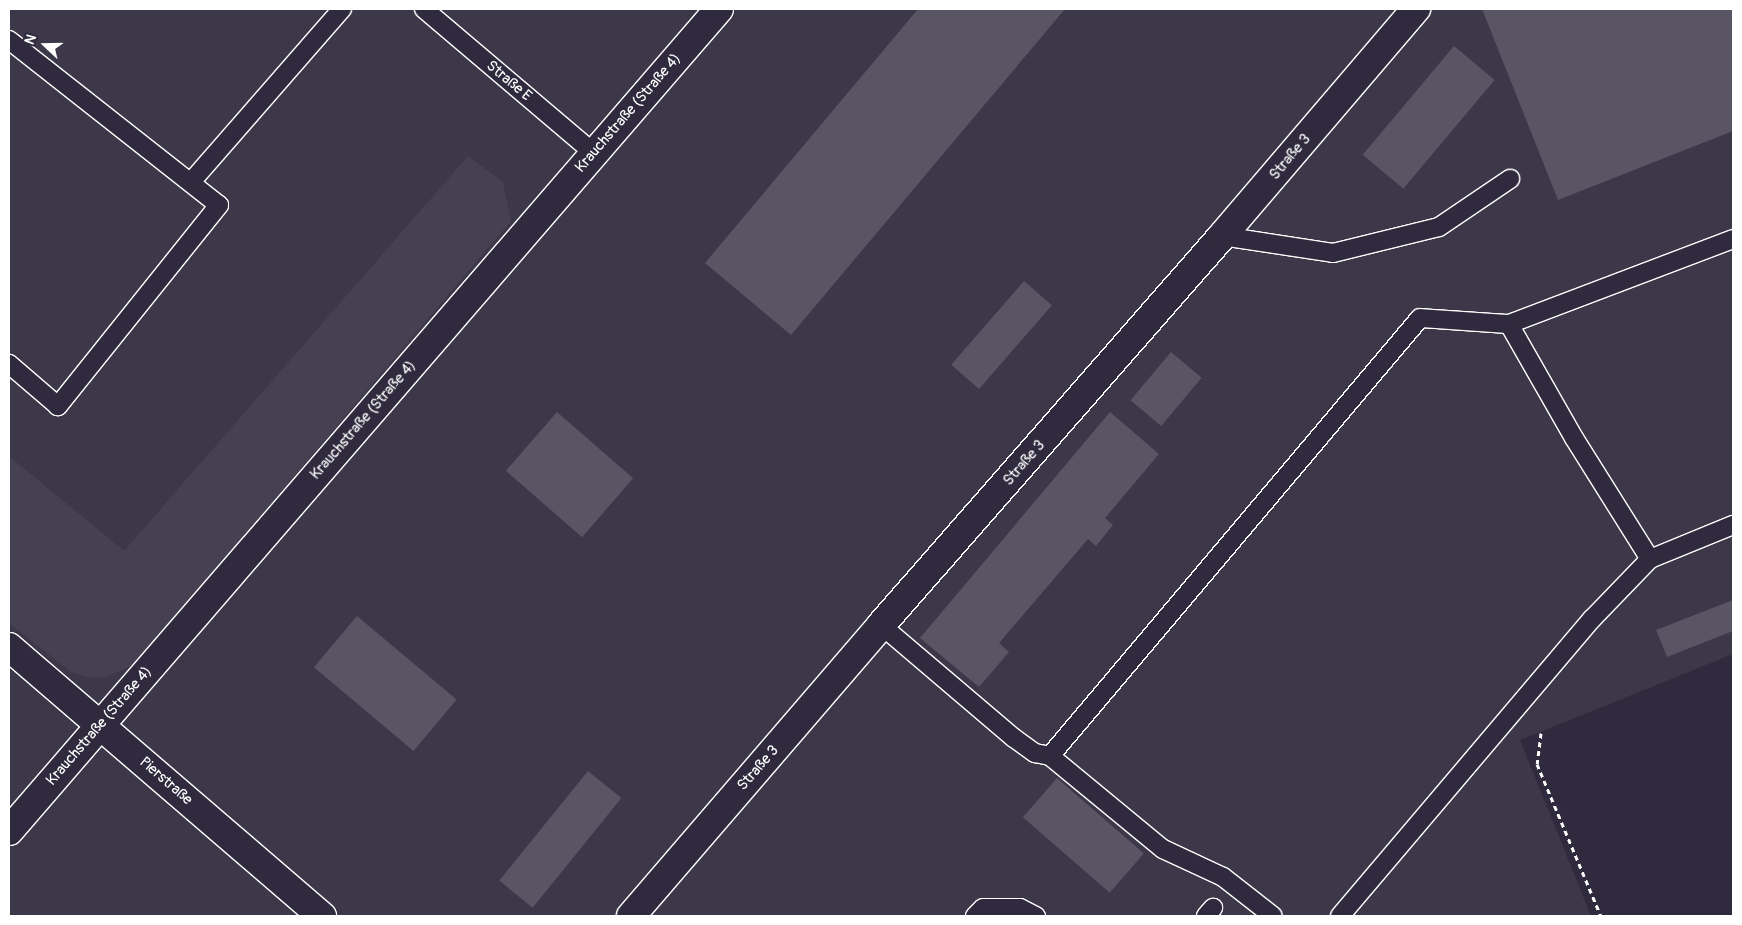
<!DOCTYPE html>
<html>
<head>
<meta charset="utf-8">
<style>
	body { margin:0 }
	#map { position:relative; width:1742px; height:925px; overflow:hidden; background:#2f2a3d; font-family:Pangolin,sans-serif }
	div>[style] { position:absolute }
	.built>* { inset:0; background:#3c3749 }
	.green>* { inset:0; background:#464152 }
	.building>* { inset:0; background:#595564; transform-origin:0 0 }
	.path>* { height:3px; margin-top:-1.5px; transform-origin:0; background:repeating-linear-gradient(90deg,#fff 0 5px,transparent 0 9px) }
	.roads { filter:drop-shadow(1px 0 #fff) drop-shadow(-1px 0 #fff) drop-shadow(0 1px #fff) drop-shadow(0 -1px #fff) }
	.lane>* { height:18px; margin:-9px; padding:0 9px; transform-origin:9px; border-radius:9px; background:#2f2a3d }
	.street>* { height:28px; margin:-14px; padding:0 14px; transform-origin:14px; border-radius:14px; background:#2f2a3d }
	span { translate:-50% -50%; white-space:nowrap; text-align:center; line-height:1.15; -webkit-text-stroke:4px #2f2a3d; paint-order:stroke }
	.street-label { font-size:15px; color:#fff }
	.frame { position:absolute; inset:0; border:10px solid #fff; pointer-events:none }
	.north { position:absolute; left:20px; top:20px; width:50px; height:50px; -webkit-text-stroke:4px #2f2a3d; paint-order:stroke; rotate:291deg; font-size:14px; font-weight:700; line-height:20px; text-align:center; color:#fff }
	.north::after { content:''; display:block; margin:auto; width:18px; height:22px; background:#fff; clip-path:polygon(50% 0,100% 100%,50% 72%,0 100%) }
</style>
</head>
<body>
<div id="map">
	<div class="built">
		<div style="clip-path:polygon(9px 9px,1733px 9px,1733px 654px,1520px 740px,1591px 916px,9px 916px)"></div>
	</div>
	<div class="green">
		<div style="clip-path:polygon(468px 156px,503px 182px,511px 221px,134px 665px,105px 677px,89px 678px,71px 672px,9px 623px,9px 456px,124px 551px)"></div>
	</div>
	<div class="building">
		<div style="clip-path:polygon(918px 9px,1065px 9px,791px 335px,705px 263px)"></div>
		<div style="clip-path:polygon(1482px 9px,1733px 9px,1733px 131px,1558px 200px)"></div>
		<div style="left:1454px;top:46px;width:53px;height:142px;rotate:40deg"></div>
		<div style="left:1024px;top:281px;width:37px;height:111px;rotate:41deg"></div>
		<div style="left:1171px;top:352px;width:40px;height:63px;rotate:40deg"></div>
		<div style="left:557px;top:412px;width:101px;height:78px;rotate:41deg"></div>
		<div style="clip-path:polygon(1110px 412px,1159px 454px,1105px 518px,1113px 525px,1096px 546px,1088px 539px,999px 643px,1009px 652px,979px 687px,920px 638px)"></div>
		<div style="clip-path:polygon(1733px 600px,1733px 631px,1667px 657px,1656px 630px)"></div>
		<div style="left:357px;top:616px;width:130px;height:67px;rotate:40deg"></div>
		<div style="left:588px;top:771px;width:43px;height:141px;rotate:39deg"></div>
		<div style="left:1057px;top:778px;width:115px;height:52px;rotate:41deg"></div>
	</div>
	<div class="path">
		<div style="left:1541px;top:733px;width:31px;rotate:97deg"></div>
		<div style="left:1537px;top:764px;width:165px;rotate:67.2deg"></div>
	</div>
	<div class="roads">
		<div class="lane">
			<div style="left:424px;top:9px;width:223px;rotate:40.3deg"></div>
			<div style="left:9px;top:40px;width:267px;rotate:38.2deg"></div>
			<div style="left:219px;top:205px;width:258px;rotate:128.7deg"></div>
			<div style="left:58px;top:406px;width:65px;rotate:-139.4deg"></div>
			<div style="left:191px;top:182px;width:230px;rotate:-48.9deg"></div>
			<div style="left:1222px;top:236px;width:112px;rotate:8.7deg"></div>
			<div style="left:1333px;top:253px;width:109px;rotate:-13.8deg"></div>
			<div style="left:1439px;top:227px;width:86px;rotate:-34.1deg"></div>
			<div style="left:1733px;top:239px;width:240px;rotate:159.2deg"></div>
			<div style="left:1509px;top:324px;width:131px;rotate:60.3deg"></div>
			<div style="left:1574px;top:438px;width:143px;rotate:57.9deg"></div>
			<div style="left:1650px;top:559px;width:90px;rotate:-22.3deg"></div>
			<div style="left:881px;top:625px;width:175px;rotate:40.4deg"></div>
			<div style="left:1014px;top:738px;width:26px;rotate:36deg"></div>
			<div style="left:1035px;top:753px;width:15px;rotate:11deg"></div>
			<div style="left:1050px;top:756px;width:573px;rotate:-49.81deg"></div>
			<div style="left:1420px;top:318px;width:89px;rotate:3.9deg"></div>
			<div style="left:1050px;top:756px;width:146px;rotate:39.5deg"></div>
			<div style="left:1163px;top:849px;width:66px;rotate:25deg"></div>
			<div style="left:1223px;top:877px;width:63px;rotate:38deg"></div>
			<div style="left:975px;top:916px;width:11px;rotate:-45deg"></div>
			<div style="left:983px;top:908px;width:37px"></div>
			<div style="left:1020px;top:908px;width:18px;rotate:27deg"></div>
			<div style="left:1206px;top:916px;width:11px;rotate:-49deg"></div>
			<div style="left:1340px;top:916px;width:390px;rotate:-49.7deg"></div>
			<div style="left:1592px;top:619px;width:83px;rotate:-46deg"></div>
		</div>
		<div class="street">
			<div style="left:9px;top:647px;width:413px;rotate:40.7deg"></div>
			<div style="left:9px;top:831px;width:1086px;rotate:-49.18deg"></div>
			<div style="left:631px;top:916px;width:384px;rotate:-49.3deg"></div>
			<div style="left:881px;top:625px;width:517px;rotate:-48.76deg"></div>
			<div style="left:1222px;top:236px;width:299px;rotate:-49.5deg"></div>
		</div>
	</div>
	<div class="street-label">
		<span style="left:509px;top:81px;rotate:40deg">Straße E</span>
		<span style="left:628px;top:113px;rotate:-49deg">Krauchstraße (Straße 4)</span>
		<span style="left:1290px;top:157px;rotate:-50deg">Straße 3</span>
		<span style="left:363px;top:420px;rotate:-49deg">Krauchstraße (Straße 4)</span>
		<span style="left:1024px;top:463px;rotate:-49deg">Straße 3</span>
		<span style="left:99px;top:726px;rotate:-49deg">Krauchstraße (Straße 4)</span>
		<span style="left:758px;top:768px;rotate:-49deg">Straße 3</span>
		<span style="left:166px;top:781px;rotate:41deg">Pierstraße</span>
	</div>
	<div class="frame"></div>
	<div class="north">N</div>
</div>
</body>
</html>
